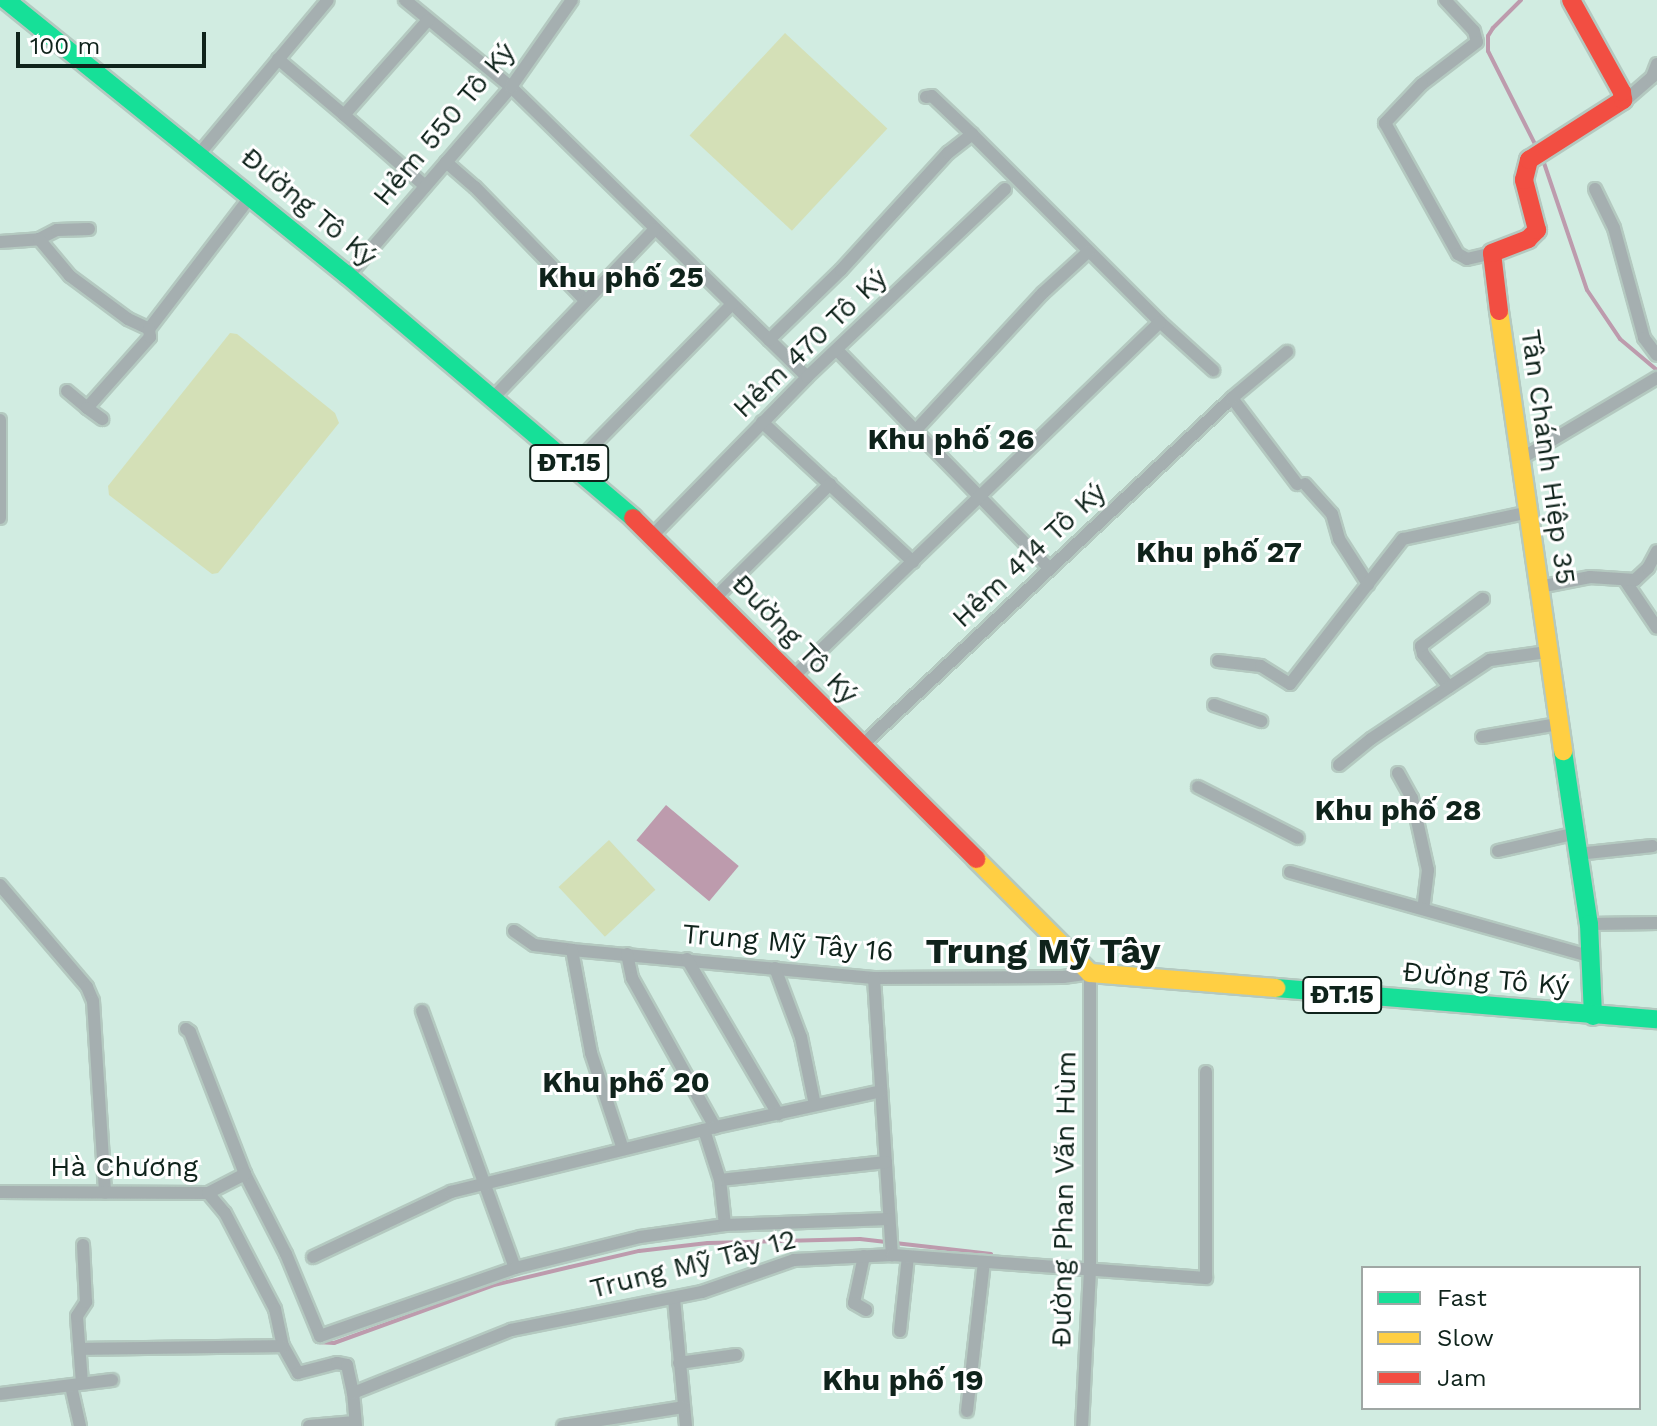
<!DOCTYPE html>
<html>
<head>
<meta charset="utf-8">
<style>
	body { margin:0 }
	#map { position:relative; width:1657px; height:1426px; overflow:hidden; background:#d1ece1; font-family:"Work Sans",sans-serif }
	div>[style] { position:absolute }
	.green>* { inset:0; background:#d4e0b7; transform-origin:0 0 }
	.water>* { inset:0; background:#bd9bad; transform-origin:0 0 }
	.stream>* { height:4px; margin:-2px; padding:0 2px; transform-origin:2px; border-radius:2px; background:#bd9bad }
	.roads { filter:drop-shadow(2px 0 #b4c9c0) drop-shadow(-2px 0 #b4c9c0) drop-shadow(0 2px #b4c9c0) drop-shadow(0 -2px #b4c9c0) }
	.street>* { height:12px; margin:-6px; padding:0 6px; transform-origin:6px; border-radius:6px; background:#a5afb0 }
	.fast>* { height:18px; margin:-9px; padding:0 9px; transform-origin:9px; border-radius:9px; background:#16e098 }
	.slow>* { height:18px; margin:-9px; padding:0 9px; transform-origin:9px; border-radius:9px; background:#ffcf43 }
	.jam>* { height:18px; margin:-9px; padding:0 9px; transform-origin:9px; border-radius:9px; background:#f24e42 }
	span { translate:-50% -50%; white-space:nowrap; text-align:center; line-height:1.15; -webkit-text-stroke:6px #fff; paint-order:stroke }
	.shield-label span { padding:2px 6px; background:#fff; border:2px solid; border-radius:6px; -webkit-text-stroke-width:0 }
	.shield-label { font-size:26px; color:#0f231b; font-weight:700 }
	.street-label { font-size:28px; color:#0f231b }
	.neighbourhood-label { font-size:30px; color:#0f231b; font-weight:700 }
	.district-label { font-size:36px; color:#0f231b; font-weight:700 }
	.legend { position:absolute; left:1361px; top:1266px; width:280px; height:144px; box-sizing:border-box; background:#fff; border:2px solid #9fa7a4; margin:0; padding:10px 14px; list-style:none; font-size:24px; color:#0f231b }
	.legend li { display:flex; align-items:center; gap:16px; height:40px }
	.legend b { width:40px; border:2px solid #9fa7a4 }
	.scale { position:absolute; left:16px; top:32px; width:190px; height:36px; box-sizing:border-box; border:4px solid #0f231b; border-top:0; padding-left:10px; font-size:24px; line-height:28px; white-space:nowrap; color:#0f231b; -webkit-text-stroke:6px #fff; paint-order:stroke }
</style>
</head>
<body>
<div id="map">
	<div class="green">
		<div style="left:785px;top:33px;width:140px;height:140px;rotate:43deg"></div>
		<div style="clip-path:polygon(230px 333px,237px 334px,335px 413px,339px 423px,218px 573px,212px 574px,109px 495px,108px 486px)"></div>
		<div style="left:609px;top:840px;width:68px;height:69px;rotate:47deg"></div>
	</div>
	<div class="water">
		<div style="left:666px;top:805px;width:95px;height:46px;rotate:40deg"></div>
	</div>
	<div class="stream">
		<div style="left:1521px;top:0;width:40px;rotate:135deg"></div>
		<div style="left:1493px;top:28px;width:9px;rotate:122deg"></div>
		<div style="left:1488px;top:36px;width:15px;rotate:90deg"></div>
		<div style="left:1488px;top:51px;width:109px;rotate:63.2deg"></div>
		<div style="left:1543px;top:160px;width:137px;rotate:71.3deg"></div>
		<div style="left:1587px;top:290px;width:59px;rotate:56deg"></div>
		<div style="left:1620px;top:339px;width:48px;rotate:40deg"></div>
		<div style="left:315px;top:1338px;width:4px;rotate:63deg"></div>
		<div style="left:317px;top:1342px;width:17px;rotate:3deg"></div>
		<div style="left:334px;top:1343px;width:170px;rotate:-19.9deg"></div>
		<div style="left:494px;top:1285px;width:78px;rotate:-13.3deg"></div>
		<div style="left:570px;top:1267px;width:71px;rotate:-13.1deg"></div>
		<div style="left:639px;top:1251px;width:69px;rotate:-6.6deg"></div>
		<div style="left:708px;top:1243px;width:152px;rotate:-1.5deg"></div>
		<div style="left:860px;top:1239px;width:132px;rotate:6.5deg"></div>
	</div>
	<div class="roads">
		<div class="street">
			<div style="left:405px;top:0;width:137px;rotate:39.4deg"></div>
			<div style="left:511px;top:87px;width:414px;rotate:44.4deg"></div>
			<div style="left:1445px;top:0;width:42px;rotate:46.9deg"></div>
			<div style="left:1474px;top:31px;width:11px;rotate:75deg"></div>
			<div style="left:1477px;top:42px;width:69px;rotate:142.6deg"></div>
			<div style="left:1422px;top:84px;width:54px;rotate:133.5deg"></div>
			<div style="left:1385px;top:123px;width:150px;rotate:60.9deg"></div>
			<div style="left:1458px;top:254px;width:10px;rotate:29deg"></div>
			<div style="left:1467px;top:259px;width:26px;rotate:-13deg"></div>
			<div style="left:278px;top:59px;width:87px;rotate:40.3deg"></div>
			<div style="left:344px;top:115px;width:127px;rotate:-48.5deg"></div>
			<div style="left:926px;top:97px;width:6px;rotate:-9deg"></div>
			<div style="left:932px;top:96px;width:55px;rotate:43.5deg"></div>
			<div style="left:972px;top:134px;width:266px;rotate:45deg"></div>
			<div style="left:1160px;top:322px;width:72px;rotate:42.2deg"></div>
			<div style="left:1620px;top:105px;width:43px;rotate:-41.2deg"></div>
			<div style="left:1652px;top:77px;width:14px;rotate:-69deg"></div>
			<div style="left:344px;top:115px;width:108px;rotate:41.2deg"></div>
			<div style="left:200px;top:153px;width:199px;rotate:-50.1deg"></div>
			<div style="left:446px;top:162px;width:38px;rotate:41deg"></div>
			<div style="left:475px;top:187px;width:158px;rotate:45.8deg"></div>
			<div style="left:1595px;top:189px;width:43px;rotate:64deg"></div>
			<div style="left:1614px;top:228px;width:114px;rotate:74.7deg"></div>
			<div style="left:1644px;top:338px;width:21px;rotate:53deg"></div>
			<div style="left:39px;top:239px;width:20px;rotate:-27deg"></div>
			<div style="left:57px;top:230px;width:32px;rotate:-2deg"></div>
			<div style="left:0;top:242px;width:39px;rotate:-4deg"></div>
			<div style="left:39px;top:239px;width:48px;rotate:50deg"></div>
			<div style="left:70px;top:276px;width:72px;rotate:36.6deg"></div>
			<div style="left:128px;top:319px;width:23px;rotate:25deg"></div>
			<div style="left:149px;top:329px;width:168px;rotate:-52.5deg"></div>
			<div style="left:348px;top:276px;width:250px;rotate:-49.2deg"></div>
			<div style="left:511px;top:87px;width:106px;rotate:-55deg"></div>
			<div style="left:769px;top:340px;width:100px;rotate:-44.2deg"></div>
			<div style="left:841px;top:270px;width:159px;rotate:-47.6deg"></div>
			<div style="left:948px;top:153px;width:31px;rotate:-38deg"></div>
			<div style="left:837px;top:350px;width:304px;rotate:45.8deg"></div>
			<div style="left:67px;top:391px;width:26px;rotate:40deg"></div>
			<div style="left:87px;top:408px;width:95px;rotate:-48.4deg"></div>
			<div style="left:150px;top:337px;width:8px;rotate:-97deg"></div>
			<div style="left:493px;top:398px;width:234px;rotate:-46.2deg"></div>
			<div style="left:1232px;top:398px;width:108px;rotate:52.9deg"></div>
			<div style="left:87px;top:408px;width:19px;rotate:36deg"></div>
			<div style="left:0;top:420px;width:98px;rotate:90deg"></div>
			<div style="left:762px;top:422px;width:206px;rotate:42.8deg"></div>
			<div style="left:915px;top:431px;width:188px;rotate:-47.2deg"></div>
			<div style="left:1043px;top:293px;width:62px;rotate:-42.4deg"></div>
			<div style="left:1522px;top:458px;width:157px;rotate:-30.7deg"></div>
			<div style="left:573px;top:466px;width:227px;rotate:-45.5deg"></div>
			<div style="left:1305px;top:484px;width:40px;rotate:48deg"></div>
			<div style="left:1332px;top:514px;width:26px;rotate:74deg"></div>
			<div style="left:1339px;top:539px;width:54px;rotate:57.2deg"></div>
			<div style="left:653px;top:535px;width:221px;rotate:-45.7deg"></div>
			<div style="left:807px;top:377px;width:273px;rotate:-43.5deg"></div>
			<div style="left:1626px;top:582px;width:55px;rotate:56deg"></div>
			<div style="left:1539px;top:587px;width:52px;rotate:-11.1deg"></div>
			<div style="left:1590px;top:577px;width:45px;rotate:3.8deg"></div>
			<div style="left:1635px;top:580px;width:18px;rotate:-43deg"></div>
			<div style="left:1648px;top:568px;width:19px;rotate:-62deg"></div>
			<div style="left:715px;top:598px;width:162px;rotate:-44.7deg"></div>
			<div style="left:1218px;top:661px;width:43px;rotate:6.6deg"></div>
			<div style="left:1261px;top:666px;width:34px;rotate:32deg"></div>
			<div style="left:1290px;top:684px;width:184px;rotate:-52.1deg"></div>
			<div style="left:1403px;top:539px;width:130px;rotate:-12deg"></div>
			<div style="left:794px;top:676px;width:509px;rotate:-44.05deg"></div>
			<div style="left:1449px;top:687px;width:42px;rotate:-128.2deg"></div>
			<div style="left:1423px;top:654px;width:8px;rotate:-104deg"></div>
			<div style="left:1421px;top:646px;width:78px;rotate:-37.2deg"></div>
			<div style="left:1214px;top:705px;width:50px;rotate:18.8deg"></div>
			<div style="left:1482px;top:737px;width:77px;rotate:-9.7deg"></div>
			<div style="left:860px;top:747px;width:510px;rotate:-43.17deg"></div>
			<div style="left:1232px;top:398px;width:72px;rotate:-39.9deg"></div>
			<div style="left:1339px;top:765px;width:41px;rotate:-39.1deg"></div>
			<div style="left:1371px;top:739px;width:143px;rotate:-33.6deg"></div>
			<div style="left:1490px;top:660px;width:58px;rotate:-8deg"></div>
			<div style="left:1398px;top:773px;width:29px;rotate:61deg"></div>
			<div style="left:1412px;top:798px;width:74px;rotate:77.5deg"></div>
			<div style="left:1428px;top:870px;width:38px;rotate:97deg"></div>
			<div style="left:1198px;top:787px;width:112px;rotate:27deg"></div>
			<div style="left:1498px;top:851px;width:77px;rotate:-12.8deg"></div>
			<div style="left:1577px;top:854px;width:76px;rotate:-6deg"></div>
			<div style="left:1290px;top:872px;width:314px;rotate:15.7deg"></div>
			<div style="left:0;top:885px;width:134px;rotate:49.5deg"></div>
			<div style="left:87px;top:987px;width:15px;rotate:67deg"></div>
			<div style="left:93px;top:1001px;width:192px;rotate:86.4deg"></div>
			<div style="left:1589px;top:924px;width:68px;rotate:-0.8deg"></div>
			<div style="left:514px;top:931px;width:24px;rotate:35deg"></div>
			<div style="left:534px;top:945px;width:38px;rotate:7deg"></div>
			<div style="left:572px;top:950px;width:303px;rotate:5.3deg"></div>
			<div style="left:874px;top:978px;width:189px;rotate:-0.3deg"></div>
			<div style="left:1063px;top:977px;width:27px;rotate:-8deg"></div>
			<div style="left:1090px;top:973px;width:297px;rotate:90deg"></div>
			<div style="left:1090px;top:1270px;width:156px;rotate:92.9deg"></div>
			<div style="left:572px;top:950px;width:105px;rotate:79.5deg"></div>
			<div style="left:591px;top:1053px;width:101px;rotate:71.6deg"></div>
			<div style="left:627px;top:954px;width:25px;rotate:78deg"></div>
			<div style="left:632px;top:978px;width:171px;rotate:60.9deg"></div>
			<div style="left:687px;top:959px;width:180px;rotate:59.6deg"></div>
			<div style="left:775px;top:968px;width:74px;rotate:69.4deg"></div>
			<div style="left:801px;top:1037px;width:69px;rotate:78.4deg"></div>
			<div style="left:874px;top:978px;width:278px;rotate:86.3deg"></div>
			<div style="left:422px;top:1011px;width:273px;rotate:70.1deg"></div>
			<div style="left:186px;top:1029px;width:5px;rotate:37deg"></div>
			<div style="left:190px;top:1032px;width:152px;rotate:68.8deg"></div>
			<div style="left:245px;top:1174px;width:90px;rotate:62.9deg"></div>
			<div style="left:286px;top:1254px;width:89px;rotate:67.5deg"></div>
			<div style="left:320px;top:1336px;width:207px;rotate:-19.2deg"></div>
			<div style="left:515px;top:1268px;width:129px;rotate:-13.9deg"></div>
			<div style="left:640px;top:1237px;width:86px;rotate:-8deg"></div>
			<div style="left:725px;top:1225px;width:45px;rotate:-96.3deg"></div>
			<div style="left:704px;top:1130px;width:52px;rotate:72.3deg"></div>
			<div style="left:720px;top:1180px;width:167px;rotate:-6.2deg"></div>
			<div style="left:0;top:1192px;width:208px;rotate:0.3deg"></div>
			<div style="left:208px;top:1193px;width:42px;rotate:-27.2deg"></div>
			<div style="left:208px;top:1193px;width:26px;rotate:50deg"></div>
			<div style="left:225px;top:1213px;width:108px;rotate:62.5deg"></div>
			<div style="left:275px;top:1309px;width:38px;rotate:78deg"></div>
			<div style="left:283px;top:1346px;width:31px;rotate:61deg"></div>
			<div style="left:298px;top:1373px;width:40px;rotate:-14.4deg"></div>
			<div style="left:337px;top:1363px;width:10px;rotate:11deg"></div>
			<div style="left:347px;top:1365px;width:29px;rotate:78deg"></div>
			<div style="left:725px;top:1225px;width:164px;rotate:-2.1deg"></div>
			<div style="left:864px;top:1256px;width:48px;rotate:102deg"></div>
			<div style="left:854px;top:1303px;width:14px;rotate:30deg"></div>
			<div style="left:313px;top:1257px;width:153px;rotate:-25.2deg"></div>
			<div style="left:451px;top:1192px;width:272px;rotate:-13.8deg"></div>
			<div style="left:715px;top:1127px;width:170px;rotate:-12.2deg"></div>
			<div style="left:674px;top:1299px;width:128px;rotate:84.6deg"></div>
			<div style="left:900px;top:1331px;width:75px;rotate:-83.9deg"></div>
			<div style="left:80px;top:1349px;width:203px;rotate:-0.8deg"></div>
			<div style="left:679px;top:1363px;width:58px;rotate:-8deg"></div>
			<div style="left:82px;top:1383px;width:67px;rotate:-94.3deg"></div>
			<div style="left:77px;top:1316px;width:17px;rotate:-57deg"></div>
			<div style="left:86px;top:1302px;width:57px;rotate:-93deg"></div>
			<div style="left:71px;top:1386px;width:41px;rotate:77.3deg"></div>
			<div style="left:0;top:1394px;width:113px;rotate:-7.1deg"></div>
			<div style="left:967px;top:1411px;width:150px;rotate:-83.5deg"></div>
			<div style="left:309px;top:1426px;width:46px;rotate:-5deg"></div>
			<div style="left:356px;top:1426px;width:33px;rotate:-95deg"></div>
			<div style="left:353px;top:1393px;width:170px;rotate:-21.7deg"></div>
			<div style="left:511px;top:1330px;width:195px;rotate:-11.3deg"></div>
			<div style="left:702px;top:1292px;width:97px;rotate:-19.2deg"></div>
			<div style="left:794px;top:1260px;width:98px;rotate:-2.9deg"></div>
			<div style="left:892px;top:1255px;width:315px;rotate:4.2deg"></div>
			<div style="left:1206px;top:1278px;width:206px;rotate:-90deg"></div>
			<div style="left:563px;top:1426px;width:122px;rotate:-8.9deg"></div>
		</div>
		<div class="fast">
			<div style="left:6px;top:0;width:439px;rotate:38.9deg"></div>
			<div style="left:348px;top:276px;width:374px;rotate:40.3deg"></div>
			<div style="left:1563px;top:751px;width:175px;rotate:81.5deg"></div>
			<div style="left:1589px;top:924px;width:92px;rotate:87.5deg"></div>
			<div style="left:1276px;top:988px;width:382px;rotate:4.7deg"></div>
		</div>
		<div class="slow">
			<div style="left:1499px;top:311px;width:445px;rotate:81.7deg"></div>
			<div style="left:976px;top:859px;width:161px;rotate:45deg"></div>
			<div style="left:1090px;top:973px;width:187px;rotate:4.6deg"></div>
		</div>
		<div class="jam">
			<div style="left:1499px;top:311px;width:58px;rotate:-96.9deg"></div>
			<div style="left:1492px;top:253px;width:39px;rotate:-21deg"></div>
			<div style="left:1528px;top:239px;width:13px;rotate:-45deg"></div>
			<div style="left:1537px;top:230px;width:52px;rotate:-104.6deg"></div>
			<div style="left:1524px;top:180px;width:21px;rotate:-76deg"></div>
			<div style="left:1529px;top:160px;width:112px;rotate:-32.6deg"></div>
			<div style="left:1623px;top:100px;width:8px;rotate:-97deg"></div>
			<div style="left:1622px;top:92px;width:105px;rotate:-119deg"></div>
			<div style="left:633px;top:518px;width:484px;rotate:44.8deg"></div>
		</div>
	</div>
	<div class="shield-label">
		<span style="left:569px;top:463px">ĐT.15</span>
		<span style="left:1342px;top:995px">ĐT.15</span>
	</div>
	<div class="street-label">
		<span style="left:444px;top:124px;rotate:-50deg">Hẻm 550 Tô Ký</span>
		<span style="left:309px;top:207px;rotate:40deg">Đường Tô Ký</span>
		<span style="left:810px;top:343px;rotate:-44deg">Hẻm 470 Tô Ký</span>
		<span style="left:1548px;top:457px;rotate:82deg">Tân Chánh Hiệp 35</span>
		<span style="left:1029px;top:555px;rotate:-43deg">Hẻm 414 Tô Ký</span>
		<span style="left:795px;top:639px;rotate:46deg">Đường Tô Ký</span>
		<span style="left:788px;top:943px;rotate:5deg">Trung Mỹ Tây 16</span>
		<span style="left:1486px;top:979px;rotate:5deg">Đường Tô Ký</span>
		<span style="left:124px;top:1167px">Hà Chương</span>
		<span style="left:1064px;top:1199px;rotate:-89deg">Đường Phan Văn Hùm</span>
		<span style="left:693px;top:1264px;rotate:-14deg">Trung Mỹ Tây 12</span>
	</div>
	<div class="neighbourhood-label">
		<span style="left:621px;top:277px">Khu phố 25</span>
		<span style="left:951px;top:439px">Khu phố 26</span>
		<span style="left:1219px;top:552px">Khu phố 27</span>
		<span style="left:1398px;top:810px">Khu phố 28</span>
		<span style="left:626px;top:1082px">Khu phố 20</span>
		<span style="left:903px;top:1380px">Khu phố 19</span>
	</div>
	<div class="district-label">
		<span style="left:1043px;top:952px">Trung Mỹ Tây</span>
	</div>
	<ul class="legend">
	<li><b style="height:10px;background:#16e098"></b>Fast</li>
	<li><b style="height:10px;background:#ffcf43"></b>Slow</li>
	<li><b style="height:10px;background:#f24e42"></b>Jam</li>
	</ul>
	<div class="scale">100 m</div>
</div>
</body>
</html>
